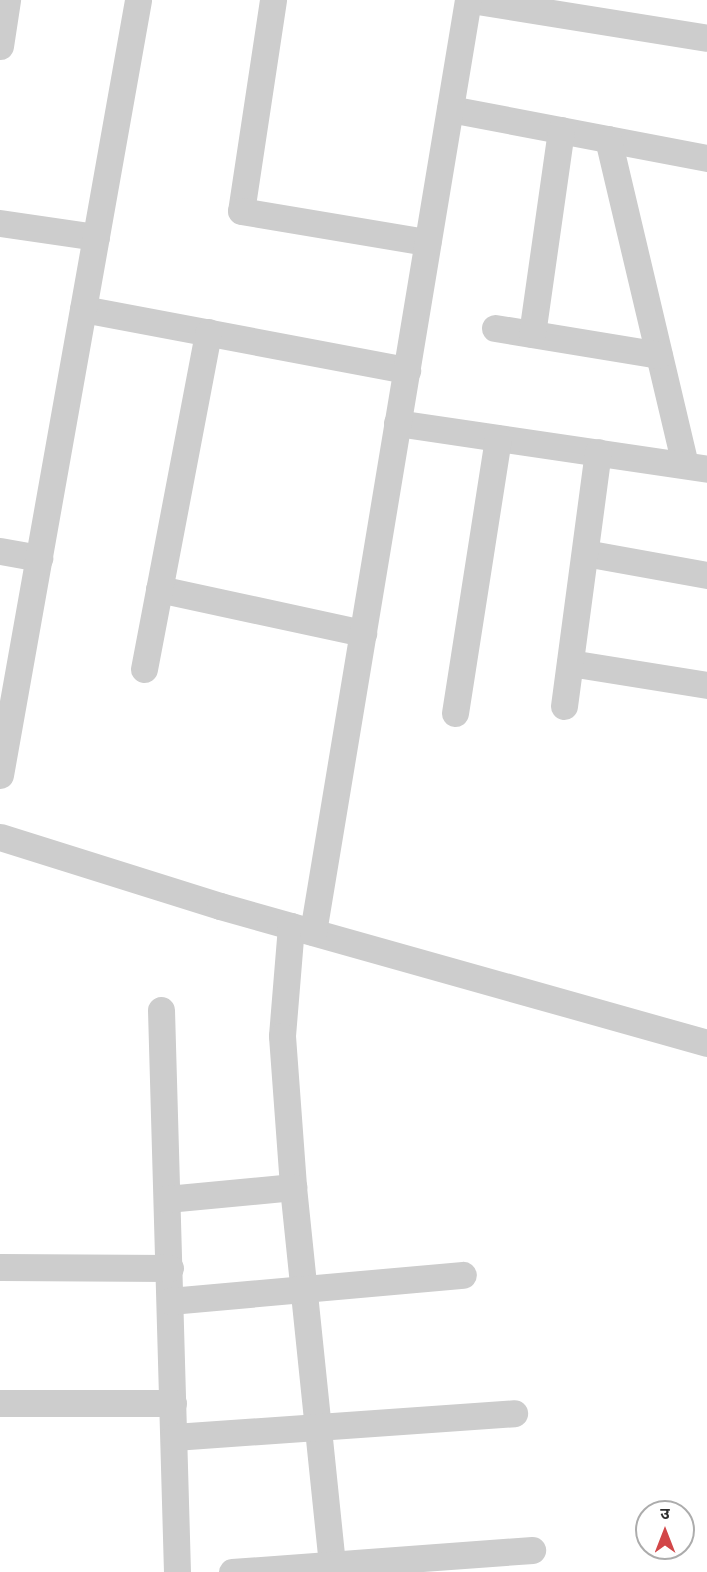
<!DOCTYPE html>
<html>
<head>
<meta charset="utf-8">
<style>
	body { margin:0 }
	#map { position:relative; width:707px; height:1572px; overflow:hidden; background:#fff; font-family:"Varela Round","Noto Sans Devanagari",sans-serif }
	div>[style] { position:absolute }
	.street>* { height:27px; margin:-13.5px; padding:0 13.5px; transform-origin:13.5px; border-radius:13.5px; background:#cdcdcd }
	span { translate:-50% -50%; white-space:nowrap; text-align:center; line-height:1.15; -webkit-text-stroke:6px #fff; paint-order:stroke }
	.north { position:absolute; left:635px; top:1500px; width:60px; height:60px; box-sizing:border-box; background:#fff; border:2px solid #acacac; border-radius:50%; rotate:0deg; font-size:16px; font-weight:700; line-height:24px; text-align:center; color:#303030 }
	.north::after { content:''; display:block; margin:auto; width:21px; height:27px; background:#d24648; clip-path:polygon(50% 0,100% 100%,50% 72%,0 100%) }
</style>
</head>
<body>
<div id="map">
	<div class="street">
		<div style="left:273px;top:0;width:213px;rotate:98.6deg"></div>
		<div style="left:241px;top:211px;width:189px;rotate:9.5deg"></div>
		<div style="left:471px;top:0;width:239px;rotate:9.1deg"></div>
		<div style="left:0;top:46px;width:47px;rotate:-81.3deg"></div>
		<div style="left:450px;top:109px;width:262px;rotate:10.8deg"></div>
		<div style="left:608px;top:139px;width:335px;rotate:76.7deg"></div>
		<div style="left:0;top:223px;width:97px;rotate:8.3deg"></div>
		<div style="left:83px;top:309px;width:330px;rotate:10.7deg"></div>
		<div style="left:495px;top:328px;width:166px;rotate:9.3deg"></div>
		<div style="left:532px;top:334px;width:206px;rotate:-81.9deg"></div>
		<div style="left:397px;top:423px;width:313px;rotate:8.4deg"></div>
		<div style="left:0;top:551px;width:40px;rotate:10deg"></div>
		<div style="left:585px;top:553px;width:124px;rotate:10.2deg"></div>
		<div style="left:159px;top:589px;width:209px;rotate:12.2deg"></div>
		<div style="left:570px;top:663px;width:139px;rotate:9.1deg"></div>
		<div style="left:144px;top:669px;width:343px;rotate:-79.2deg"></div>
		<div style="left:564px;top:706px;width:256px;rotate:-82.4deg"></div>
		<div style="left:455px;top:713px;width:278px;rotate:-81.1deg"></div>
		<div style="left:0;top:775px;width:787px;rotate:-79.9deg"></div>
		<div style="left:0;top:837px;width:231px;rotate:17.4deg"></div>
		<div style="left:220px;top:906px;width:506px;rotate:15.71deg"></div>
		<div style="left:291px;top:926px;width:110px;rotate:94.7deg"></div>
		<div style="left:282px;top:1036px;width:151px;rotate:85.8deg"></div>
		<div style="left:293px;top:1187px;width:387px;rotate:84.1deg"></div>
		<div style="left:313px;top:932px;width:945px;rotate:-80.56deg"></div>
		<div style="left:161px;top:1010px;width:562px;rotate:88.37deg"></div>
		<div style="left:167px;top:1199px;width:127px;rotate:-5.4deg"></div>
		<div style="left:0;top:1267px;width:170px;rotate:0.3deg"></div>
		<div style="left:170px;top:1301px;width:294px;rotate:-5.1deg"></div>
		<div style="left:0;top:1403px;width:173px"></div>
		<div style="left:174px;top:1437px;width:341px;rotate:-4deg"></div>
		<div style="left:232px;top:1572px;width:301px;rotate:-4.2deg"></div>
	</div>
	<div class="north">उ</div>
</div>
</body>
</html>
